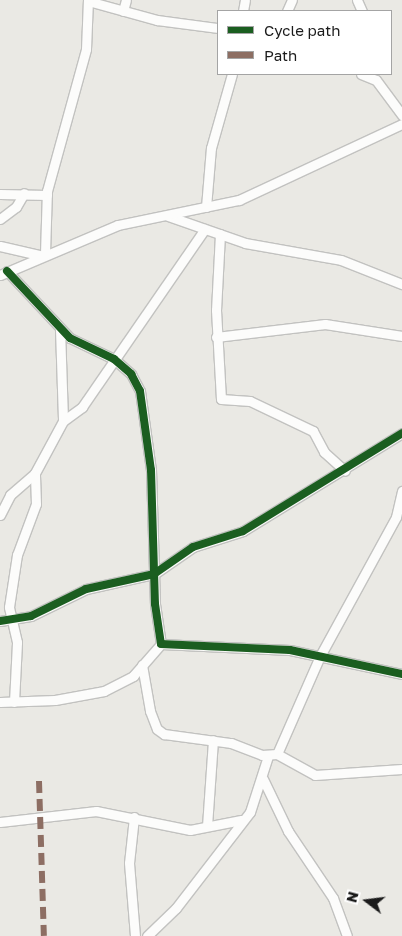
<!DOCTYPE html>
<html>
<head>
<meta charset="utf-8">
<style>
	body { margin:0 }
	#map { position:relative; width:402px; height:936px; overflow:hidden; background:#eae9e4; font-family:"Golos Text",sans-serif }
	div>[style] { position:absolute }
	.roads { filter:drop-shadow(1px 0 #c2c2c0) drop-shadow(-1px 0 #c2c2c0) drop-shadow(0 1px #c2c2c0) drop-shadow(0 -1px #c2c2c0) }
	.minor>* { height:9px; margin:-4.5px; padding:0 4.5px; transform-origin:4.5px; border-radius:4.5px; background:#fcfcfb }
	.quiet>* { height:6px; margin-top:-3px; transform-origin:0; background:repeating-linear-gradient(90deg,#8d6e63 0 12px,transparent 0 18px) }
	.cycleway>* { height:8px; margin:-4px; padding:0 4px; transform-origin:4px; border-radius:4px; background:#1b5e20 }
	span { translate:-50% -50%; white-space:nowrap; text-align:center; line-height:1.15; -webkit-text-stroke:4px #fff; paint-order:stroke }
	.legend { position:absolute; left:217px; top:10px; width:175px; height:65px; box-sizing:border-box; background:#fff; border:1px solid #a4a4a4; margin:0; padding:6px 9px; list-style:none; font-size:15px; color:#1b1b1b }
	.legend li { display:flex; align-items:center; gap:10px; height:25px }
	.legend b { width:25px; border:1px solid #a4a4a4 }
	.north { position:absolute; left:342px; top:876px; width:50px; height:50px; -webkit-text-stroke:4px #fff; paint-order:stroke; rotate:285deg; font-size:14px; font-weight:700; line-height:20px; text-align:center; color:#1b1b1b }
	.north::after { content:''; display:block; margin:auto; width:18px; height:22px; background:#1b1b1b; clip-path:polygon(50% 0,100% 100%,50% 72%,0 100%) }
</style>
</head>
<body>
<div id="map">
	<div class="roads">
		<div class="minor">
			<div style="left:357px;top:0;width:12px;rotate:66deg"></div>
			<div style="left:88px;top:1px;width:72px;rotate:15.4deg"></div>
			<div style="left:157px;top:20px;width:62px;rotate:7.5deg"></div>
			<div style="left:123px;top:11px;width:11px;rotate:-75deg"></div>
			<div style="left:243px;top:11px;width:11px;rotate:-80deg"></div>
			<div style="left:287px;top:11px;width:12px;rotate:-66deg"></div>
			<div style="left:361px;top:74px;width:16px;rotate:22deg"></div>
			<div style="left:376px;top:80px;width:44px;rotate:53.4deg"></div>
			<div style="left:0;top:194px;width:47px;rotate:1.2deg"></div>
			<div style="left:206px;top:207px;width:59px;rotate:-85.2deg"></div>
			<div style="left:211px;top:148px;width:77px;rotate:-74.2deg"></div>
			<div style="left:168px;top:216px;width:82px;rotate:19.3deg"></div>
			<div style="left:245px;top:243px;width:97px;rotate:10deg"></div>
			<div style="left:341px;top:260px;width:66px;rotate:21.5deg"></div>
			<div style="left:0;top:219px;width:20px;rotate:-37deg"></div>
			<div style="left:16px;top:207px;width:16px;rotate:-60deg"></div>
			<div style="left:220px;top:234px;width:76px;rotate:93deg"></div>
			<div style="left:216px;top:310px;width:89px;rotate:86.8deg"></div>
			<div style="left:221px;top:399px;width:29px;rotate:4deg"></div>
			<div style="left:250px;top:401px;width:70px;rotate:25.5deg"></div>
			<div style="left:313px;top:431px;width:24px;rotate:62deg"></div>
			<div style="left:324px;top:452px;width:28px;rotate:42deg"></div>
			<div style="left:0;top:246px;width:40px;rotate:13deg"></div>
			<div style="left:45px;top:253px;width:62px;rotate:-88.2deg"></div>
			<div style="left:47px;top:191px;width:147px;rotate:-74.6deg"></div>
			<div style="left:86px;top:49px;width:49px;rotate:-87.7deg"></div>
			<div style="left:7px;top:271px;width:92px;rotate:46.8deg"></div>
			<div style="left:70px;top:338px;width:49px;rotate:25.5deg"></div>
			<div style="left:114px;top:359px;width:23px;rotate:41deg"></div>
			<div style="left:131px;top:374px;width:19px;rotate:62deg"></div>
			<div style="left:140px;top:391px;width:80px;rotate:82.1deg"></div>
			<div style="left:151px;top:470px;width:134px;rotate:88.3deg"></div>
			<div style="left:155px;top:604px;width:40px;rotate:81.5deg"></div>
			<div style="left:161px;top:644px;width:129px;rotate:2.7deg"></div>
			<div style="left:290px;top:650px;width:115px;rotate:12.1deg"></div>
			<div style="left:0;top:275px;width:128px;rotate:-23deg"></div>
			<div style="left:118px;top:225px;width:124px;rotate:-11.7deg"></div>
			<div style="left:239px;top:200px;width:180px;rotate:-25deg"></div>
			<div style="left:60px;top:329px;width:92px;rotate:88.1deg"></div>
			<div style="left:216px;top:337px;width:110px;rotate:-6.8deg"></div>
			<div style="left:325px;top:324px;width:78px;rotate:8.9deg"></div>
			<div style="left:0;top:515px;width:22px;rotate:-63deg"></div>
			<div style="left:10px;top:495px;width:33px;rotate:-41deg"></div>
			<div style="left:35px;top:473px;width:59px;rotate:-61.7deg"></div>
			<div style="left:63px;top:421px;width:24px;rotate:-36deg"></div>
			<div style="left:82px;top:407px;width:216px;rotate:-55.4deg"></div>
			<div style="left:0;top:621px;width:31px;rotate:-9deg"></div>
			<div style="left:31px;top:616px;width:61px;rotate:-26.1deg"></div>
			<div style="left:86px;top:589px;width:70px;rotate:-12.4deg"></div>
			<div style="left:154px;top:574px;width:47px;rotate:-34.7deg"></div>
			<div style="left:193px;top:547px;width:52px;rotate:-17.7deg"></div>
			<div style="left:243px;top:531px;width:187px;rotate:-31.6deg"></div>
			<div style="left:142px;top:665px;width:47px;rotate:80.1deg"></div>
			<div style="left:150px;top:711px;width:19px;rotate:69deg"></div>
			<div style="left:157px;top:729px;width:9px;rotate:36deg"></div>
			<div style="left:164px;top:734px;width:68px;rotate:7.7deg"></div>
			<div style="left:231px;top:743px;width:33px;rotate:21deg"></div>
			<div style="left:262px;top:755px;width:15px;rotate:-4deg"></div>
			<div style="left:277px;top:754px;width:43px;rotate:28.9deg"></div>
			<div style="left:315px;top:775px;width:87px;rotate:-3.9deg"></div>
			<div style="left:0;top:702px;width:55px;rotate:-2.1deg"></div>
			<div style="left:55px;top:700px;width:50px;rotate:-10.4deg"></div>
			<div style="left:104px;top:691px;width:33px;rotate:-27deg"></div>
			<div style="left:133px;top:676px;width:43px;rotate:-48.8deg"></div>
			<div style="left:14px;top:702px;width:60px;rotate:-87.1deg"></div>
			<div style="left:17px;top:642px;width:36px;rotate:-103deg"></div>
			<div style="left:9px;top:607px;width:53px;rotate:-81.3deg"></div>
			<div style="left:17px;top:555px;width:54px;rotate:-69.6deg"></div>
			<div style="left:36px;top:504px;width:31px;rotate:-92deg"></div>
			<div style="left:277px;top:754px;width:107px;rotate:-66.3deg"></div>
			<div style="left:320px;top:656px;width:158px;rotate:-61.3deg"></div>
			<div style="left:396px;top:517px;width:27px;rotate:-77deg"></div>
			<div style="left:263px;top:779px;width:58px;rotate:64.3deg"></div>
			<div style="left:288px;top:831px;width:81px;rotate:56.1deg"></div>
			<div style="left:333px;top:898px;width:40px;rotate:69.8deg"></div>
			<div style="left:134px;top:817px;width:46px;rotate:96.2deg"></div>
			<div style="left:129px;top:863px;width:73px;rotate:85.3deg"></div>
			<div style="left:0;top:822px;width:97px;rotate:-6.5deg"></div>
			<div style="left:96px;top:811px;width:96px;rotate:11.4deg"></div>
			<div style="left:190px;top:830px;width:52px;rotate:-11.1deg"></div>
			<div style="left:207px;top:826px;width:86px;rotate:-86deg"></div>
			<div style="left:147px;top:936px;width:40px;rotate:-44deg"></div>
			<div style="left:176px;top:908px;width:121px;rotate:-52.4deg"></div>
			<div style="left:250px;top:812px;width:59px;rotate:-72.2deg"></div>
		</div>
	</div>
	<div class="quiet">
		<div style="left:39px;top:781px;width:155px;rotate:88.2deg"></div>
	</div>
	<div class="cycleway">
		<div style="left:7px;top:271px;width:92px;rotate:46.8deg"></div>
		<div style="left:70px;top:338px;width:49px;rotate:25.5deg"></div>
		<div style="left:114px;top:359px;width:23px;rotate:41deg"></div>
		<div style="left:131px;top:374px;width:19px;rotate:62deg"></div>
		<div style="left:140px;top:391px;width:80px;rotate:82.1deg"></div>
		<div style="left:151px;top:470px;width:134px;rotate:88.3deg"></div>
		<div style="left:155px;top:604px;width:40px;rotate:81.5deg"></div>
		<div style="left:161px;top:644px;width:129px;rotate:2.7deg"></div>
		<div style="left:290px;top:650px;width:115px;rotate:12.1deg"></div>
		<div style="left:0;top:621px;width:31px;rotate:-9deg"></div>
		<div style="left:31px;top:616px;width:61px;rotate:-26.1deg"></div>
		<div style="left:86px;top:589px;width:70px;rotate:-12.4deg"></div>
		<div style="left:154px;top:574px;width:47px;rotate:-34.7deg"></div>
		<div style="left:193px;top:547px;width:52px;rotate:-17.7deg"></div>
		<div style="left:243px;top:531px;width:187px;rotate:-31.6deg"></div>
	</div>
	<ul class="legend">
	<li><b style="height:6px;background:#1b5e20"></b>Cycle path</li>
	<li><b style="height:6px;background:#8d6e63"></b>Path</li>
	</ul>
	<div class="north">N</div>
</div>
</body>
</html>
